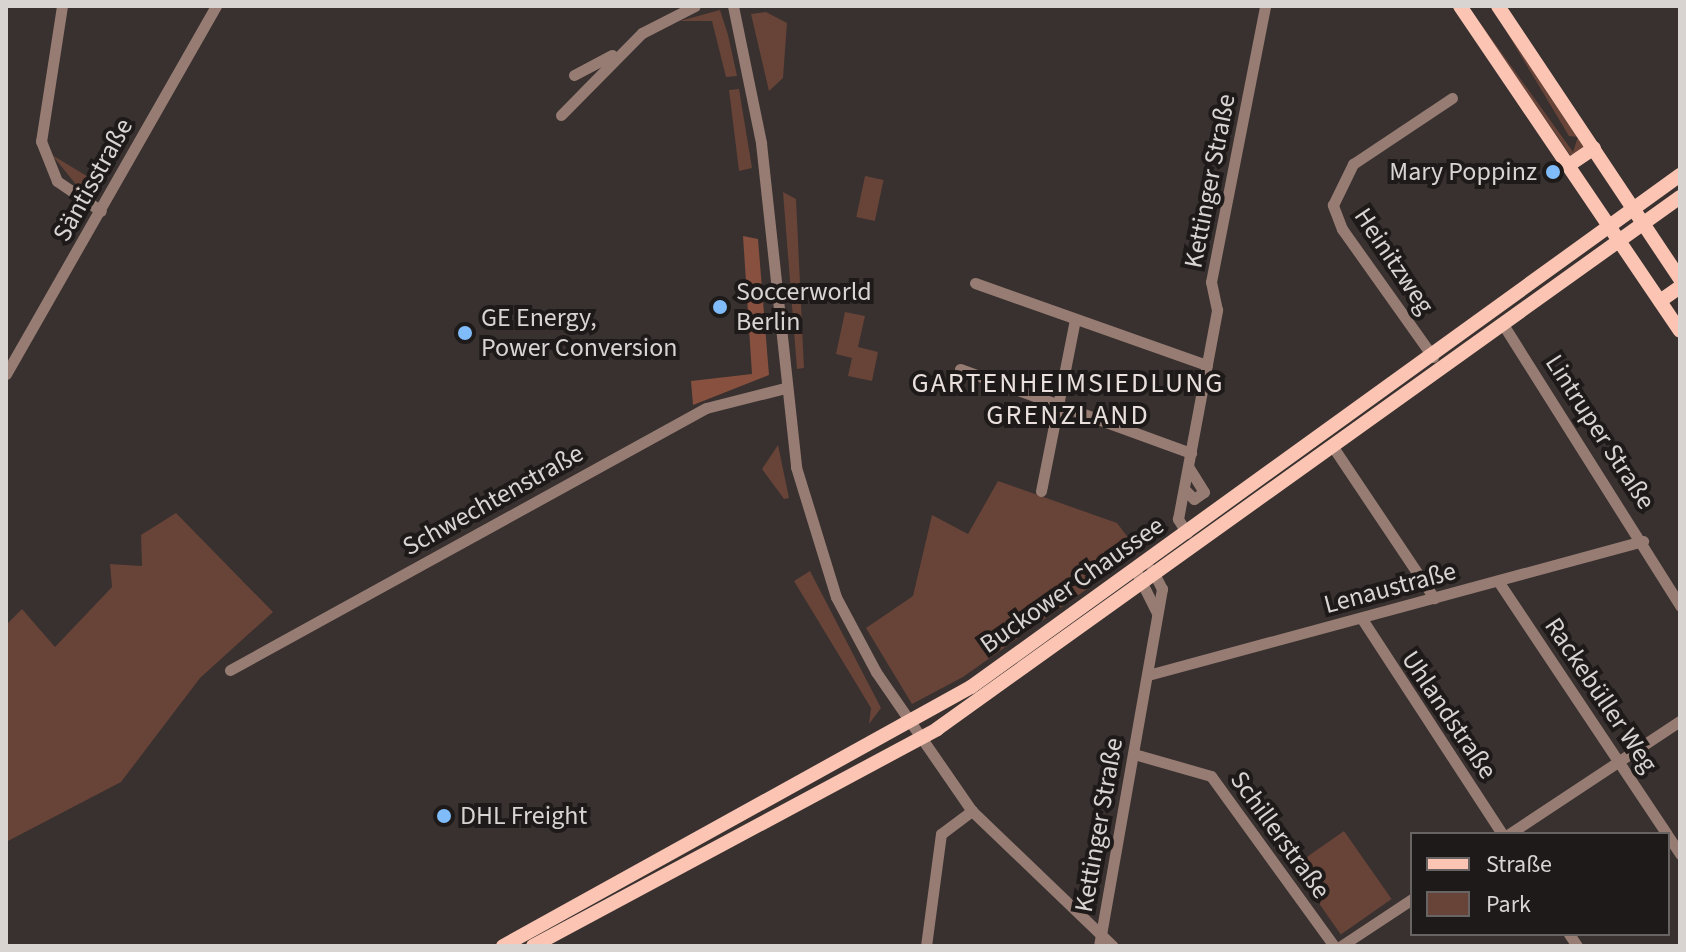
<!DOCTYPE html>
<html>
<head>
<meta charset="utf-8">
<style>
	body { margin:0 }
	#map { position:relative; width:1686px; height:952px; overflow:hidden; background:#38312f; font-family:"Source Sans 3",sans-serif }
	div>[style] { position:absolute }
	.green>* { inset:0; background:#684338; transform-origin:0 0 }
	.forest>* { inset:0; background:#87503f }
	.minor>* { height:11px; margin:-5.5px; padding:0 5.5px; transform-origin:5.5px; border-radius:5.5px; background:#977c73 }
	.major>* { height:14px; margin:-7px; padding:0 7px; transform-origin:7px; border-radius:7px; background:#fbc4b3 }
	.dots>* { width:22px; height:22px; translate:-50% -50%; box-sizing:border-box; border:4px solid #1d1a19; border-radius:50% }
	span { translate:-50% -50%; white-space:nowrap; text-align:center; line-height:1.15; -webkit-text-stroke:8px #1d1a19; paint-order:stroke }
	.poi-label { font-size:26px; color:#d8d4d2 }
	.right { translate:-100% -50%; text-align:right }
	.left { translate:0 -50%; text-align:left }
	.street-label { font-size:26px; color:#d8d4d2 }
	.neighbourhood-label { font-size:28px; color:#e9e0dd; letter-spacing:2px }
	.frame { position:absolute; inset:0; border:8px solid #d8d4d2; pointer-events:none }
	.legend { position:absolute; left:1410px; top:832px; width:260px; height:104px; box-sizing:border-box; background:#1d1a19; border:2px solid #686463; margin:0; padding:10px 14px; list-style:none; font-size:24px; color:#d8d4d2 }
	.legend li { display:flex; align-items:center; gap:16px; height:40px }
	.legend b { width:40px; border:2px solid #686463 }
</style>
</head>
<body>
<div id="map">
	<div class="green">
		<div style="clip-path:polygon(1468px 6px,1573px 152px,1578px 137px,1569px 136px,1491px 6px,1585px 148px,1570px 155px)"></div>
		<div style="clip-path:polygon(720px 10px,728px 35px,737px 76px,726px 77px,712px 21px,680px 21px)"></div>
		<div style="clip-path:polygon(766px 12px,787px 23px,783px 78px,769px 91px,751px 14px)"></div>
		<div style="clip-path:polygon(739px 89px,752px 168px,739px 171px,729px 90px)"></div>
		<div style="clip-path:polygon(52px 155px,100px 184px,97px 190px,83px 193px)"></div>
		<div style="left:865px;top:176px;width:19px;height:42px;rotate:12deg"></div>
		<div style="clip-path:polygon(783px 192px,796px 199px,804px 368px,797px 369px)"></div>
		<div style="clip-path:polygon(845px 312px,865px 316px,858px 347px,878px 352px,872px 381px,848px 376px,852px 358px,836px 354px)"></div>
		<div style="clip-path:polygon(778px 445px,789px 498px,784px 499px,762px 469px)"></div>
		<div style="clip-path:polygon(998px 481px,1117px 523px,1139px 552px,963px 677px,912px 704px,866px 628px,913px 596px,932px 515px,968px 534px)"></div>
		<div style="clip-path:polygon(176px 513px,273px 612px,200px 678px,121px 782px,6px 842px,6px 625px,22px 609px,55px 647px,112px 587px,110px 564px,142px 566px,141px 535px)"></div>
		<div style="clip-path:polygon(810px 571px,881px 708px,869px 724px,871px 708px,794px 581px)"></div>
		<div style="left:1344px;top:831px;width:83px;height:62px;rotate:55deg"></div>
	</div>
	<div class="forest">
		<div style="clip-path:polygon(743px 236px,758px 239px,769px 375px,693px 405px,691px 381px,752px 374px)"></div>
	</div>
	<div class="minor">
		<div style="left:62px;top:6px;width:137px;rotate:98.8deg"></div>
		<div style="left:41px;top:141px;width:43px;rotate:68.2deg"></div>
		<div style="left:57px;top:181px;width:53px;rotate:34.3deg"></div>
		<div style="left:733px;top:6px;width:140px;rotate:78.4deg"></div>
		<div style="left:761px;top:143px;width:326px;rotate:83.8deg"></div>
		<div style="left:796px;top:467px;width:136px;rotate:72.9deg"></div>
		<div style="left:836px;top:597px;width:85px;rotate:61.9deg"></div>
		<div style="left:876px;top:672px;width:169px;rotate:55.4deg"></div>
		<div style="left:972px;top:811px;width:195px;rotate:43.8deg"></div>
		<div style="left:574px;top:75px;width:43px;rotate:-27.8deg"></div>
		<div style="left:561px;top:115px;width:115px;rotate:-45.4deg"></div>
		<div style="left:642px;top:33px;width:59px;rotate:-27deg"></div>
		<div style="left:975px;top:283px;width:246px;rotate:19.5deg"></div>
		<div style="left:1504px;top:326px;width:331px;rotate:57.8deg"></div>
		<div style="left:1433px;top:357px;width:157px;rotate:-125.4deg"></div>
		<div style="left:1342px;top:229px;width:26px;rotate:-111deg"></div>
		<div style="left:1333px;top:205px;width:46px;rotate:-64deg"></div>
		<div style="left:1353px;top:164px;width:119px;rotate:-33.7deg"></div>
		<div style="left:960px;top:369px;width:246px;rotate:20deg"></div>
		<div style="left:6px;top:374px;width:424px;rotate:-60.3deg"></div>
		<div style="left:1333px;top:447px;width:182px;rotate:56.2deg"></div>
		<div style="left:1041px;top:491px;width:175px;rotate:-78.8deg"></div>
		<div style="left:1186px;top:491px;width:11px;rotate:45deg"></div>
		<div style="left:1194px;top:499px;width:12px;rotate:-35deg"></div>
		<div style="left:1204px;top:492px;width:28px;rotate:-122deg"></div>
		<div style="left:1187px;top:533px;width:17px;rotate:-123deg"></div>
		<div style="left:1178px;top:519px;width:213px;rotate:-79.4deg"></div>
		<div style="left:1217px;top:310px;width:29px;rotate:-102deg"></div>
		<div style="left:1211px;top:282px;width:281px;rotate:-78.9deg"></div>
		<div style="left:1138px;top:575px;width:42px;rotate:63.4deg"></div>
		<div style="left:1498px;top:581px;width:304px;rotate:56.3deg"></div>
		<div style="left:1362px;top:619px;width:257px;rotate:56.9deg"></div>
		<div style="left:230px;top:670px;width:543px;rotate:-28.83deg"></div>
		<div style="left:706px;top:408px;width:81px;rotate:-14.2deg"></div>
		<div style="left:1148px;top:675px;width:513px;rotate:-15.15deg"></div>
		<div style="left:1134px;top:754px;width:80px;rotate:15.9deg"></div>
		<div style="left:1211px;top:776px;width:210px;rotate:54.1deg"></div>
		<div style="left:1509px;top:834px;width:205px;rotate:-33.5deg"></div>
		<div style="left:1668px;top:836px;width:22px;rotate:56deg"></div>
		<div style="left:1569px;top:934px;width:14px;rotate:56deg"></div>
		<div style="left:926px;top:946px;width:113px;rotate:-82.4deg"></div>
		<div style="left:941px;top:834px;width:39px;rotate:-37deg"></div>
		<div style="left:1099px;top:946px;width:363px;rotate:-80deg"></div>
		<div style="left:1162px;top:589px;width:22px;rotate:-117deg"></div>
		<div style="left:1341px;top:946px;width:85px;rotate:-33.5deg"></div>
	</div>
	<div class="major">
		<div style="left:1460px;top:6px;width:392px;rotate:55.9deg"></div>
		<div style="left:1498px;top:6px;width:328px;rotate:56.3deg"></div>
		<div style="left:1569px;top:165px;width:30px;rotate:-34deg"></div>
		<div style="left:1660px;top:301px;width:24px;rotate:-35deg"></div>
		<div style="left:503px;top:946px;width:535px;rotate:-28.96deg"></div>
		<div style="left:971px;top:687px;width:875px;rotate:-35.83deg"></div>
		<div style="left:533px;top:946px;width:459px;rotate:-28.2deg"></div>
		<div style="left:937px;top:729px;width:914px;rotate:-35.6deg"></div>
	</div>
	<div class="dots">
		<div style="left:1553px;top:172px;background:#81bcfa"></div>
		<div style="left:720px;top:307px;background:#81bcfa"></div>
		<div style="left:465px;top:333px;background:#81bcfa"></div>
		<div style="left:444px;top:816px;background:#81bcfa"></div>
	</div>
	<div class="poi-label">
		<span class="right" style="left:1537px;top:172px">Mary Poppinz</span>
		<span class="left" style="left:736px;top:307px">Soccerworld<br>Berlin</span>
		<span class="left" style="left:481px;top:333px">GE Energy,<br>Power Conversion</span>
		<span class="left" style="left:460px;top:816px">DHL Freight</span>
	</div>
	<div class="street-label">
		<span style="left:93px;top:180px;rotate:-61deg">Säntisstraße</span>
		<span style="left:1210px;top:181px;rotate:-79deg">Kettinger Straße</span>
		<span style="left:1394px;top:261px;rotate:56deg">Heinitzweg</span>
		<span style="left:1600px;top:432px;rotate:57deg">Lintruper Straße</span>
		<span style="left:493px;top:500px;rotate:-29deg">Schwechtenstraße</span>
		<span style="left:1072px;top:585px;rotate:-35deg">Buckower Chaussee</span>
		<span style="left:1390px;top:588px;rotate:-15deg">Lenaustraße</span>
		<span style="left:1601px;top:695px;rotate:56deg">Rackebüller Weg</span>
		<span style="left:1449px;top:715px;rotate:56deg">Uhlandstraße</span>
		<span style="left:1099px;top:825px;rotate:-80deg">Kettinger Straße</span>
		<span style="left:1280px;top:835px;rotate:54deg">Schillerstraße</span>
	</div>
	<div class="neighbourhood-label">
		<span style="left:1068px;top:399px">GARTENHEIMSIEDLUNG<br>GRENZLAND</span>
	</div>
	<div class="frame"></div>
	<ul class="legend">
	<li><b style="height:10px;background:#fbc4b3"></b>Straße</li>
	<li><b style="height:22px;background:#684338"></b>Park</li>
	</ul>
</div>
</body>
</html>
